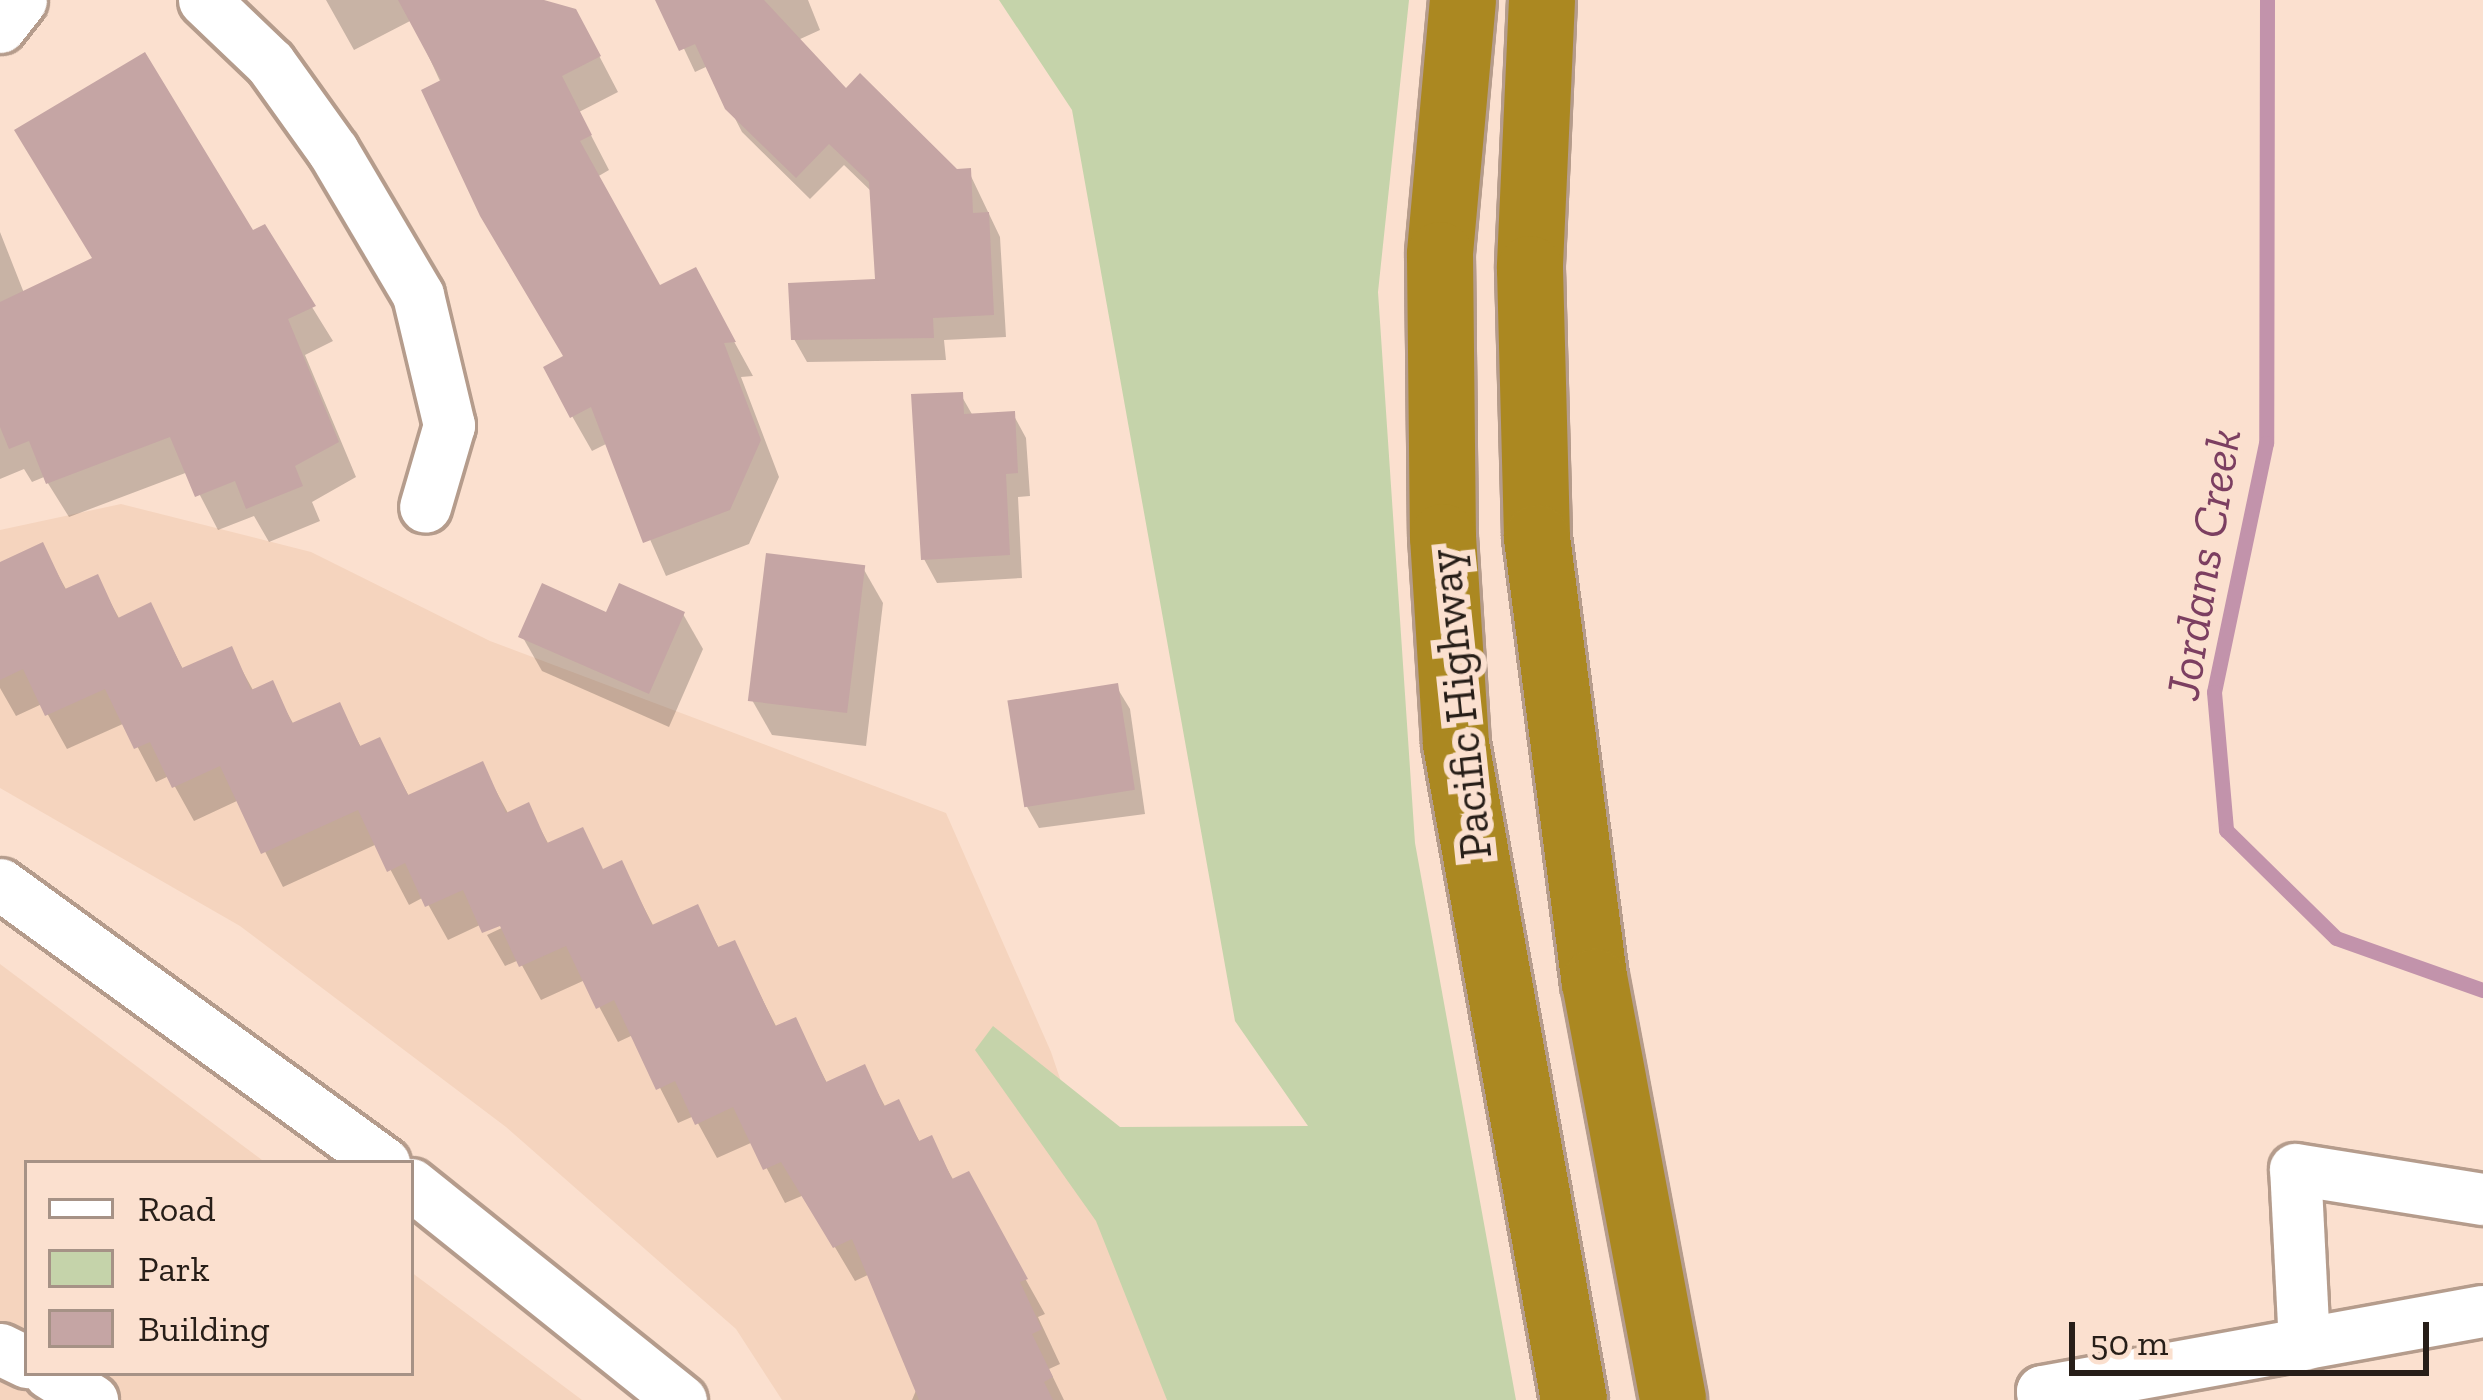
<!DOCTYPE html>
<html>
<head>
<meta charset="utf-8">
<style>
	body { margin:0 }
	#map { position:relative; width:2483px; height:1400px; overflow:hidden; background:#fbe0cf; font-family:"Zilla Slab",serif }
	div>[style] { position:absolute }
	.built>* { inset:0; background:#f5d4be }
	.green>* { inset:0; background:#c5d3aa }
	.shadow>* { inset:0; background:#0003 }
	.stream>* { height:15px; margin:-7.5px; padding:0 7.5px; transform-origin:7.5px; border-radius:7.5px; background:#c293ab }
	.building>* { inset:0; background:#c5a5a4; transform-origin:0 0 }
	.roads { filter:drop-shadow(3px 0 #b59c8c) drop-shadow(-3px 0 #b59c8c) drop-shadow(0 3px #b59c8c) drop-shadow(0 -3px #b59c8c) }
	.minor>* { height:51px; margin:-25.5px; padding:0 25.5px; transform-origin:25.5px; border-radius:25.5px; background:#fff }
	.highway>* { height:66px; margin:-33px; padding:0 33px; transform-origin:33px; border-radius:33px; background:#ab8821 }
	span { translate:-50% -50%; white-space:nowrap; text-align:center; line-height:1.15; -webkit-text-stroke:12px #fbe0cf; paint-order:stroke }
	.street-label { font-size:45px; color:#271e18 }
	.water-label { font-size:48px; color:#7c3f61; font-style:italic }
	.legend { position:absolute; left:24px; top:1160px; width:390px; height:216px; box-sizing:border-box; background:#fbe0cf; border:3px solid #a69286; margin:0; padding:15px 21px; list-style:none; font-size:36px; color:#271e18 }
	.legend li { display:flex; align-items:center; gap:24px; height:60px }
	.legend b { width:60px; border:3px solid #a69286 }
	.scale { position:absolute; left:2069px; top:1322px; width:360px; height:54px; box-sizing:border-box; border:6px solid #271e18; border-top:0; padding-left:15px; font-size:36px; line-height:42px; white-space:nowrap; color:#271e18; -webkit-text-stroke:9px #fbe0cf; paint-order:stroke }
</style>
</head>
<body>
<div id="map">
	<div class="built">
		<div style="clip-path:polygon(121px 504px,311px 552px,490px 641px,946px 813px,1051px 1052px,1169px 1400px,782px 1400px,736px 1329px,506px 1127px,240px 926px,0 788px,0 530px)"></div>
		<div style="clip-path:polygon(0 964px,266px 1163px,27px 1163px,27px 1373px,411px 1373px,411px 1272px,582px 1400px,0 1400px)"></div>
	</div>
	<div class="green">
		<div style="clip-path:polygon(999px 0,1409px 0,1378px 292px,1415px 843px,1516px 1400px,1167px 1400px,1096px 1221px,975px 1050px,993px 1026px,1120px 1127px,1308px 1126px,1235px 1021px,1072px 110px)"></div>
	</div>
	<div class="shadow">
		<div style="clip-path:polygon(326px 0,534px 0,595px 48px,618px 92px,579px 112px,609px 170px,597px 177px,660px 288px,714px 305px,753px 376px,741px 377px,779px 477px,749px 544px,666px 576px,608px 443px,592px 451px,572px 416px,567px 358px,412px 20px,354px 50px)"></div>
		<div style="clip-path:polygon(661px 0,808px 0,820px 30px,798px 40px,845px 92px,956px 172px,969px 172px,1000px 237px,1006px 337px,944px 340px,946px 360px,807px 362px,794px 339px,878px 282px,873px 193px,844px 165px,810px 199px,742px 132px,708px 66px,695px 72px)"></div>
		<div style="clip-path:polygon(263px 228px,333px 341px,305px 355px,356px 477px,312px 502px,320px 521px,269px 542px,254px 516px,218px 530px,188px 472px,69px 517px,44px 477px,32px 482px,24px 469px,0 479px,0 232px,24px 293px)"></div>
		<div style="clip-path:polygon(961px 395px,973px 416px,1013px 414px,1026px 438px,1030px 496px,1018px 497px,1022px 578px,937px 583px,924px 559px)"></div>
		<div style="clip-path:polygon(42px 546px,67px 591px,97px 578px,120px 620px,150px 606px,184px 671px,231px 650px,254px 692px,271px 684px,294px 725px,338px 705px,362px 749px,379px 741px,410px 798px,482px 765px,509px 815px,528px 806px,549px 845px,582px 831px,607px 884px,621px 864px,654px 927px,697px 908px,720px 950px,734px 944px,777px 1028px,795px 1020px,828px 1085px,864px 1068px,886px 1108px,898px 1103px,921px 1144px,930px 1139px,954px 1181px,967px 1175px,1045px 1314px,1038px 1317px,1060px 1364px,1049px 1369px,1064px 1400px,912px 1400px,917px 1388px,872px 1273px,855px 1281px,804px 1195px,785px 1203px,753px 1142px,717px 1158px,694px 1116px,678px 1123px,633px 1035px,618px 1042px,585px 980px,541px 1000px,519px 960px,505px 966px,487px 935px,514px 922px,482px 924px,448px 940px,424px 897px,409px 905px,377px 844px,283px 887px,239px 800px,194px 821px,169px 776px,156px 782px,125px 723px,67px 749px,42px 704px,16px 716px,0 688px,0 565px)"></div>
		<div style="clip-path:polygon(863px 568px,883px 603px,866px 746px,772px 735px,752px 700px)"></div>
		<div style="clip-path:polygon(683px 614px,703px 649px,669px 727px,542px 671px,522px 636px,607px 616px)"></div>
		<div style="clip-path:polygon(1116px 686px,1130px 709px,1145px 814px,1039px 828px,1026px 805px)"></div>
	</div>
	<div class="stream">
		<div style="left:2267px;top:0;width:443px;rotate:90.1deg"></div>
		<div style="left:2266px;top:443px;width:254px;rotate:101.8deg"></div>
		<div style="left:2214px;top:692px;width:139px;rotate:85deg"></div>
		<div style="left:2226px;top:830px;width:154px;rotate:44.5deg"></div>
		<div style="left:2336px;top:938px;width:156px;rotate:19.5deg"></div>
	</div>
	<div class="building">
		<div style="clip-path:polygon(398px 0,544px 0,576px 9px,601px 56px,562px 76px,592px 135px,580px 141px,660px 285px,696px 267px,736px 342px,724px 343px,761px 440px,730px 510px,643px 543px,591px 407px,570px 418px,543px 367px,563px 356px,480px 216px,421px 90px,441px 80px)"></div>
		<div style="clip-path:polygon(655px 0,764px 0,846px 88px,860px 73px,957px 169px,971px 168px,973px 213px,989px 212px,994px 315px,933px 318px,934px 338px,791px 340px,788px 283px,875px 279px,869px 182px,829px 144px,796px 178px,725px 109px,695px 44px,679px 51px)"></div>
		<div style="clip-path:polygon(145px 52px,253px 230px,265px 224px,316px 306px,288px 319px,339px 442px,295px 466px,303px 486px,246px 509px,235px 481px,195px 497px,170px 437px,46px 484px,29px 441px,9px 449px,0 427px,0 302px,92px 258px,14px 130px)"></div>
		<div style="clip-path:polygon(963px 392px,964px 414px,1015px 411px,1018px 473px,1006px 474px,1010px 555px,921px 560px,911px 394px)"></div>
		<div style="clip-path:polygon(43px 542px,65px 589px,98px 574px,118px 618px,151px 602px,182px 668px,232px 646px,251px 690px,273px 680px,292px 723px,340px 702px,360px 746px,380px 737px,408px 795px,483px 761px,506px 813px,529px 802px,547px 843px,583px 827px,603px 869px,622px 860px,652px 925px,698px 904px,718px 947px,735px 940px,775px 1026px,796px 1017px,826px 1082px,865px 1064px,884px 1106px,899px 1099px,919px 1141px,932px 1135px,952px 1179px,969px 1171px,1028px 1279px,1020px 1282px,1042px 1329px,1032px 1334px,1053px 1377px,1044px 1382px,1053px 1400px,919px 1400px,852px 1239px,833px 1248px,781px 1162px,763px 1170px,733px 1107px,695px 1125px,675px 1081px,656px 1090px,614px 1000px,596px 1009px,566px 946px,519px 967px,500px 926px,482px 933px,463px 890px,425px 907px,405px 863px,387px 872px,358px 810px,261px 854px,220px 766px,172px 788px,150px 742px,134px 749px,105px 689px,45px 716px,23px 669px,0 680px,0 562px)"></div>
		<div style="left:766px;top:553px;width:100px;height:149px;rotate:7deg"></div>
		<div style="clip-path:polygon(542px 583px,606px 612px,619px 583px,685px 612px,649px 694px,518px 637px)"></div>
		<div style="left:1118px;top:683px;width:108px;height:112px;rotate:81deg"></div>
	</div>
	<div class="roads">
		<div class="minor">
			<div style="left:204px;top:0;width:91px;rotate:43.7deg"></div>
			<div style="left:270px;top:63px;width:108px;rotate:54.4deg"></div>
			<div style="left:333px;top:151px;width:167px;rotate:59.4deg"></div>
			<div style="left:418px;top:295px;width:134px;rotate:76.6deg"></div>
			<div style="left:449px;top:425px;width:85px;rotate:106.3deg"></div>
			<div style="left:0;top:27px;width:34px;rotate:-52deg"></div>
			<div style="left:0;top:884px;width:475px;rotate:36deg"></div>
			<div style="left:411px;top:1184px;width:346px;rotate:38.7deg"></div>
			<div style="left:2304px;top:1344px;width:175px;rotate:-92.9deg"></div>
			<div style="left:2295px;top:1169px;width:190px;rotate:9.1deg"></div>
			<div style="left:0;top:1349px;width:30px;rotate:26deg"></div>
			<div style="left:49px;top:1373px;width:51px;rotate:32.1deg"></div>
			<div style="left:2043px;top:1400px;width:9px;rotate:-96deg"></div>
			<div style="left:2042px;top:1391px;width:448px;rotate:-10.3deg"></div>
		</div>
		<div class="highway">
			<div style="left:1463px;top:0;width:256px;rotate:95.2deg"></div>
			<div style="left:1440px;top:255px;width:282px;rotate:89.4deg"></div>
			<div style="left:1443px;top:537px;width:207px;rotate:86.4deg"></div>
			<div style="left:1456px;top:744px;width:667px;rotate:79.8deg"></div>
			<div style="left:1542px;top:0;width:269px;rotate:92.6deg"></div>
			<div style="left:1530px;top:269px;width:269px;rotate:88.5deg"></div>
			<div style="left:1537px;top:538px;width:448px;rotate:82.6deg"></div>
			<div style="left:1595px;top:982px;width:425px;rotate:79.4deg"></div>
		</div>
	</div>
	<div class="street-label">
		<span style="left:1461px;top:704px;rotate:-96deg">Pacific Highway</span>
	</div>
	<div class="water-label">
		<span style="left:2203px;top:564px;rotate:-81deg">Jordans Creek</span>
	</div>
	<ul class="legend">
	<li><b style="height:15px;background:#fff"></b>Road</li>
	<li><b style="height:33px;background:#c5d3aa"></b>Park</li>
	<li><b style="height:33px;background:#c5a5a4"></b>Building</li>
	</ul>
	<div class="scale">50 m</div>
</div>
</body>
</html>
